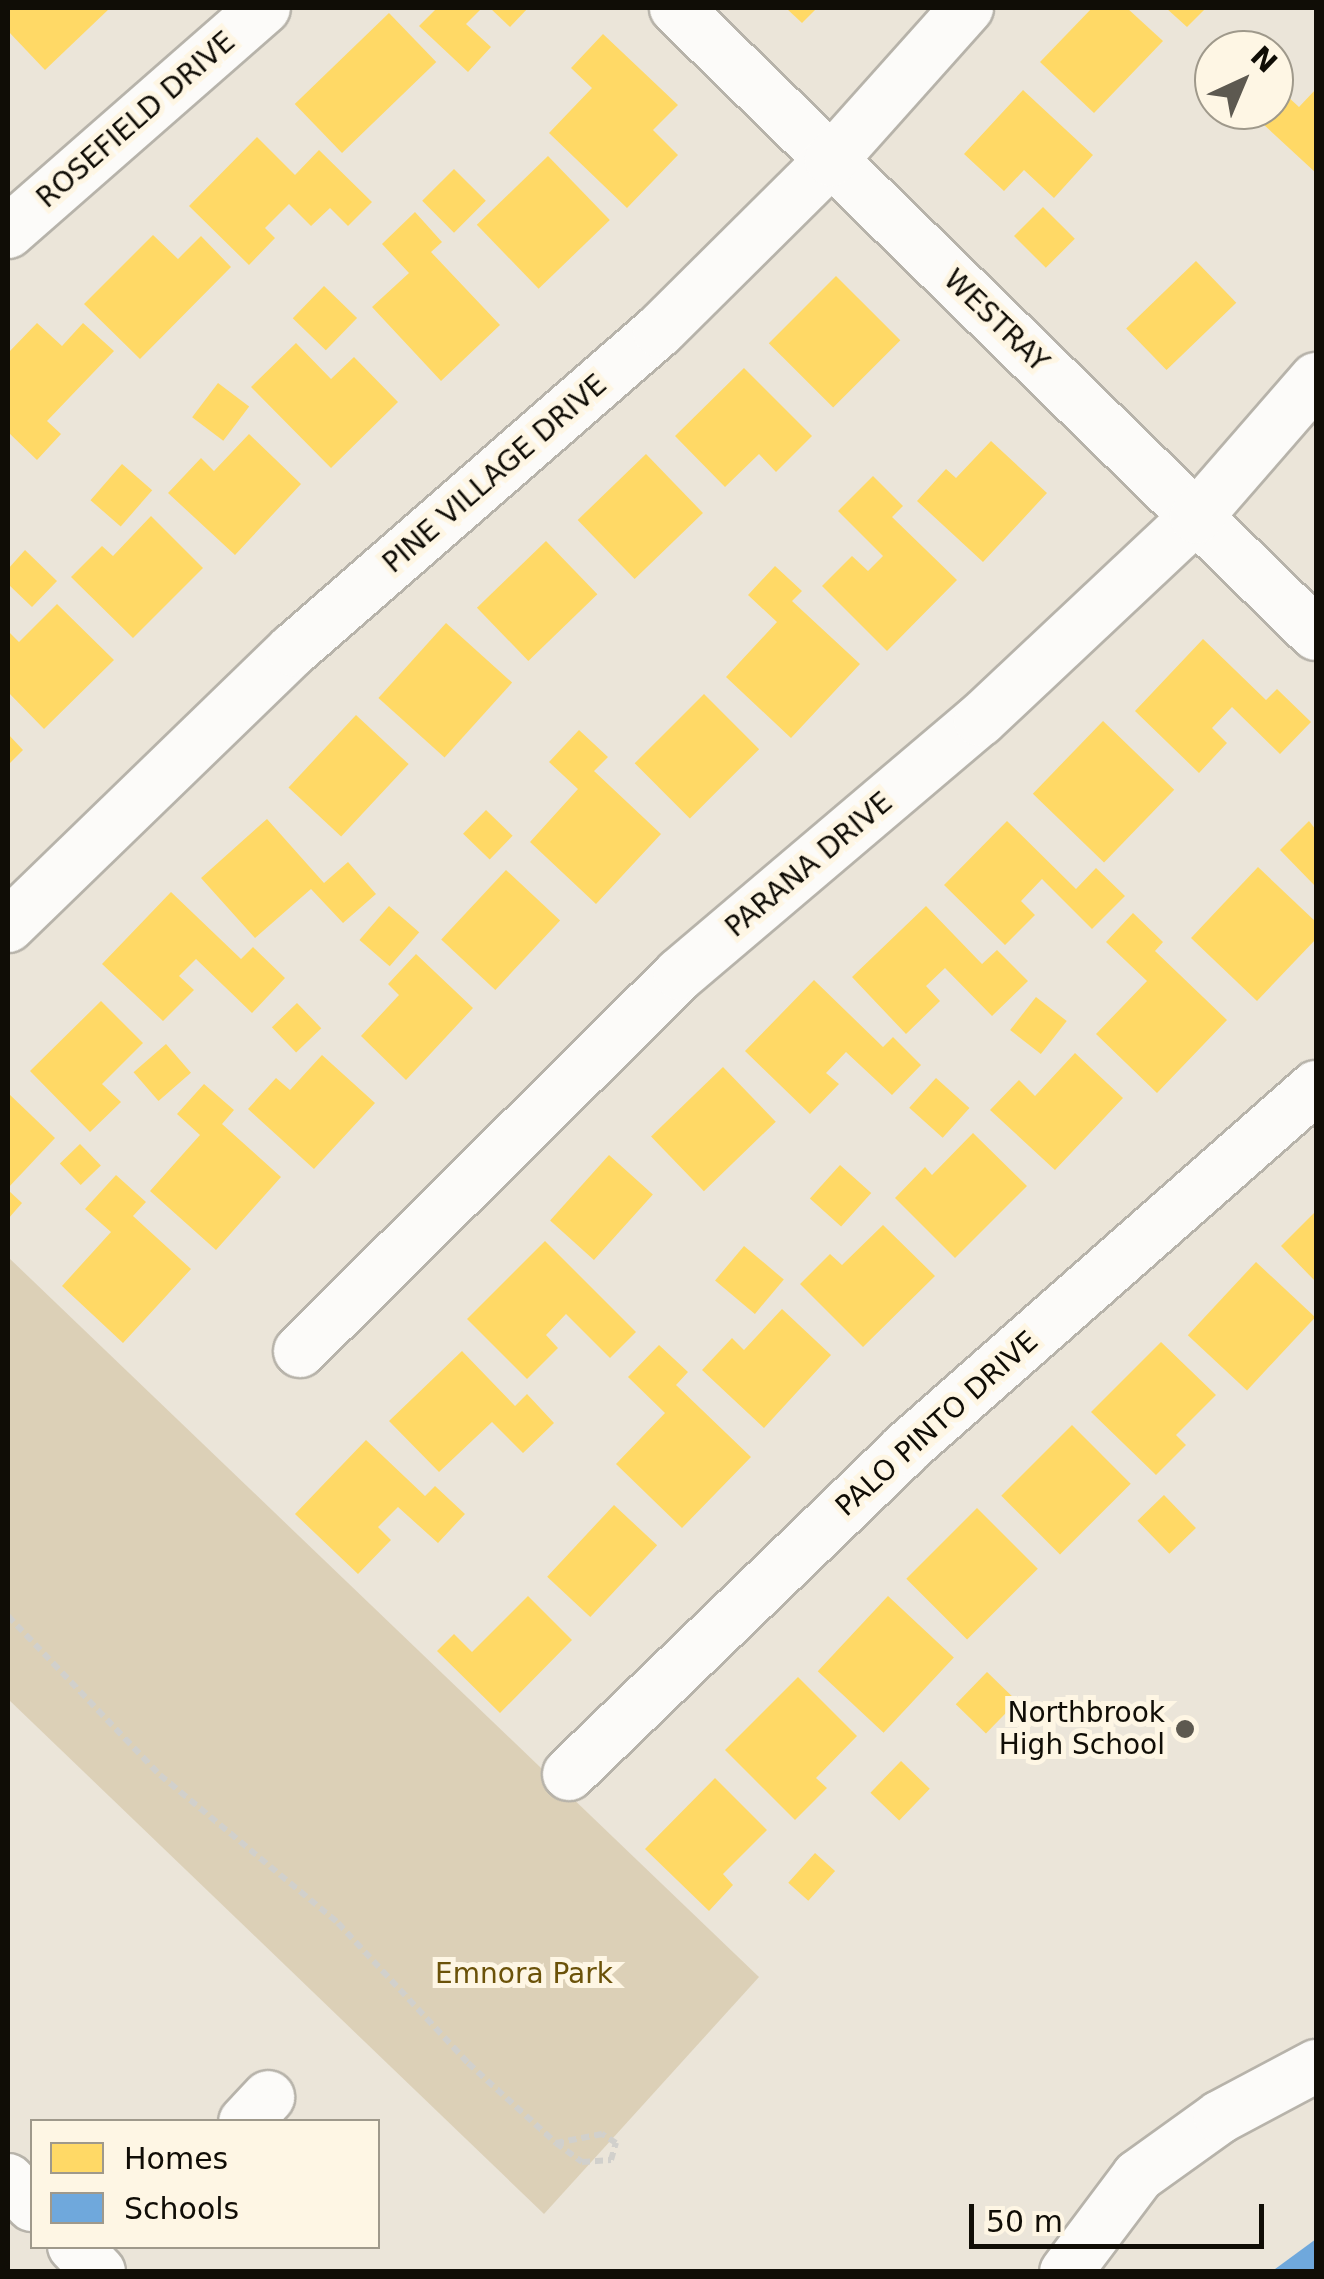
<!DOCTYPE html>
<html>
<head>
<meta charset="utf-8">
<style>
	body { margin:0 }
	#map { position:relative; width:1324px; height:2279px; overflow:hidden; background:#ebe5d9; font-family:"DejaVu Sans",sans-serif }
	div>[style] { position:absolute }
	.green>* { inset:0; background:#dcd0b7 }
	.homes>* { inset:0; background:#ffd966; transform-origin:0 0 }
	.schools>* { inset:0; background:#6fa8dc }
	.path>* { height:6px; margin-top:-3px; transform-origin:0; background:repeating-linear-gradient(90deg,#d1d0cc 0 8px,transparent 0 13px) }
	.roads { filter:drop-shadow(2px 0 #b7b3aa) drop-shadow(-2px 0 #b7b3aa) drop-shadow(0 2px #b7b3aa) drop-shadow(0 -2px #b7b3aa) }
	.minor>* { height:52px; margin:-26px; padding:0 26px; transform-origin:26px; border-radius:26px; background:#fcfbf9 }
	.dots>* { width:28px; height:28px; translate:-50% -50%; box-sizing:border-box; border:5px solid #fef6e4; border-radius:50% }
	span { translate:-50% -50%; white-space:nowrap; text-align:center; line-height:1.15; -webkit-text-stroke:10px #fef6e4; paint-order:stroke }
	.street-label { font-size:28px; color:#100d06 }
	.poi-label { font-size:28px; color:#100d06 }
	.right { translate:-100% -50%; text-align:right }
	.park-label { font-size:28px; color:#6b5209 }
	.frame { position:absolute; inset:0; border:10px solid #100d06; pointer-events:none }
	.legend { position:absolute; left:30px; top:2119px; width:350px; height:130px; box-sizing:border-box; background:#fef6e4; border:2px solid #9f998b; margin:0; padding:12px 18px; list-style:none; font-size:30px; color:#100d06 }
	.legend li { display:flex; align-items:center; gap:20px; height:50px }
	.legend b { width:50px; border:2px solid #9f998b }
	.north { position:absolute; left:1194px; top:30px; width:100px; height:100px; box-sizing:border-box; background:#fef6e4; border:2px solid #9f998b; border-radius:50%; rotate:44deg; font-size:28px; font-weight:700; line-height:40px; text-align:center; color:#100d06 }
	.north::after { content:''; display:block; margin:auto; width:35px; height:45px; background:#5d5950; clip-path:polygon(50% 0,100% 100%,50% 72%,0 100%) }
	.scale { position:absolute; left:969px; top:2204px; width:295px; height:45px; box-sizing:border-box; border:5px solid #100d06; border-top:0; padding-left:12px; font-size:30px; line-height:35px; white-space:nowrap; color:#100d06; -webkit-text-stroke:8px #fef6e4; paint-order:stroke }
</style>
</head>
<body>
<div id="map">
	<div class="green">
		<div style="clip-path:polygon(8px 1257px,759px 1977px,544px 2214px,8px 1699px)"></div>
	</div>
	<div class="homes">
		<div style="clip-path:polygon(8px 8px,110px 8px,45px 70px,8px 31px)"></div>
		<div style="clip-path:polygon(437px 8px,482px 8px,466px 24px,491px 47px,468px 72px,419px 26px)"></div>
		<div style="clip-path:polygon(490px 8px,528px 8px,510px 27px)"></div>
		<div style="clip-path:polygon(786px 8px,817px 8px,802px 23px)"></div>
		<div style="clip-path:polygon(1092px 8px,1127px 8px,1163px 41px,1094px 113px,1040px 62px)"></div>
		<div style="clip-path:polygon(1166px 8px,1206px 8px,1187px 27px)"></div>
		<div style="left:389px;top:13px;width:68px;height:131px;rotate:46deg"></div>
		<div style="clip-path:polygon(603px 34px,678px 105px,653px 130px,678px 155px,627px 208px,549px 133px,592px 88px,571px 68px)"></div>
		<div style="clip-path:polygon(1316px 89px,1316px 173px,1262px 123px,1287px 96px,1299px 107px)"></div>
		<div style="clip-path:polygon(1023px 90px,1093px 155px,1054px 198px,1024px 170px,1004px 191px,964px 154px)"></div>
		<div style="clip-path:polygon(257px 137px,295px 175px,319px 150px,372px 202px,348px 226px,330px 208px,311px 226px,289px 204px,265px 228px,275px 238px,249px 265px,189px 206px)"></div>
		<div style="left:548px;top:156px;width:89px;height:99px;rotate:46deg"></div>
		<div style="left:454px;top:169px;width:45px;height:45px;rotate:45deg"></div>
		<div style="left:1043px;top:207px;width:45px;height:41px;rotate:45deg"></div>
		<div style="clip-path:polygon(415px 212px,442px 242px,431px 252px,500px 325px,441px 381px,372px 307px,409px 273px,382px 244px)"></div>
		<div style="clip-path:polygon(153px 235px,178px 259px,201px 236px,231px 267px,140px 359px,84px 304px)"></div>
		<div style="left:1196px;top:261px;width:58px;height:97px;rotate:46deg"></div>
		<div style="left:836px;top:276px;width:91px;height:95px;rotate:45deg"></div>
		<div style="left:324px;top:286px;width:46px;height:45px;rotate:44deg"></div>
		<div style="clip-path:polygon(37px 323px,62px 346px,83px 323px,114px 351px,47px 421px,61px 434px,37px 460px,8px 432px,8px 353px)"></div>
		<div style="clip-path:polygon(296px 343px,331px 379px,354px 357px,398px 402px,331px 468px,251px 387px)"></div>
		<div style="clip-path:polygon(744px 368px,812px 436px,776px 472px,759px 454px,725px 487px,675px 436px)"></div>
		<div style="left:218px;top:383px;width:39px;height:43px;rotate:37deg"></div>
		<div style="clip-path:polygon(249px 434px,301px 484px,235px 555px,168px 493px,201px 458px,214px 471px)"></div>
		<div style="clip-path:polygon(991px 441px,1047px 493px,983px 562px,917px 501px,946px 469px,956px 478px)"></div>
		<div style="left:646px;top:454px;width:82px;height:95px;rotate:46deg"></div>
		<div style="left:122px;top:464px;width:40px;height:48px;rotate:41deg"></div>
		<div style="clip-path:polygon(873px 476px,903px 506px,892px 517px,957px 580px,887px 651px,822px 586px,852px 556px,868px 571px,883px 556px,838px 511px)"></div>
		<div style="clip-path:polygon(151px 516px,203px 568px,133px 638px,71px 577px,102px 546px,113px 556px)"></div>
		<div style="left:546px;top:541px;width:74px;height:96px;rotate:46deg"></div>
		<div style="clip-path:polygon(25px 550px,57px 581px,32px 607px,8px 584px,8px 569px)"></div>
		<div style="clip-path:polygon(775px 566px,802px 591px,792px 601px,860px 664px,791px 738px,726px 677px,777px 622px,748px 595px)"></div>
		<div style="clip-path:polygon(57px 604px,114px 660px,44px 729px,8px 692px,8px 631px,19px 642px)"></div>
		<div style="left:446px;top:623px;width:89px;height:101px;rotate:42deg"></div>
		<div style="clip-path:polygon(1203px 639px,1266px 700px,1277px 689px,1311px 722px,1280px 754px,1232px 707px,1212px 728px,1227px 743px,1199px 773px,1135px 711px)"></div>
		<div style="left:704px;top:694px;width:78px;height:98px;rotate:45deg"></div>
		<div style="left:356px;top:715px;width:72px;height:99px;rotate:43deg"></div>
		<div style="left:1103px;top:721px;width:99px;height:101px;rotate:44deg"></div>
		<div style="clip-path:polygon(579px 730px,608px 757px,594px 771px,661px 834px,596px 904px,530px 842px,578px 789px,549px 762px)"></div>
		<div style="clip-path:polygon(8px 734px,23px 750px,8px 765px)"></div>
		<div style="left:486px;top:810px;width:37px;height:33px;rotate:44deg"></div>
		<div style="clip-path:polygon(267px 819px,324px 883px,348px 862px,376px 894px,343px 923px,311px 889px,255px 938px,201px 878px)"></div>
		<div style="clip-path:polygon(1007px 821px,1076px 889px,1096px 868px,1125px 896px,1092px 929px,1042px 879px,1021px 901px,1035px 915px,1005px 945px,944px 885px)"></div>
		<div style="clip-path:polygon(1309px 821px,1316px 830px,1316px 887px,1280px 850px)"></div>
		<div style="clip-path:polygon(1258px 867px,1316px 922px,1316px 939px,1257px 1001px,1191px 938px)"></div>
		<div style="left:506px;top:870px;width:74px;height:95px;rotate:43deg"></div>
		<div style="clip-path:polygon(171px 892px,241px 959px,253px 947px,285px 978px,252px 1013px,196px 959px,179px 976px,194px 990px,163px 1021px,102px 964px)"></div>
		<div style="left:389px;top:906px;width:40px;height:45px;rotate:41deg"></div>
		<div style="clip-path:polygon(926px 906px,982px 964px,997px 950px,1028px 981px,992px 1016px,945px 968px,926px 986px,940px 1001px,906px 1034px,852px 977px)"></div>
		<div style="clip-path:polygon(1133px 913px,1163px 942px,1155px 951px,1227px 1020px,1157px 1093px,1096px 1034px,1147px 981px,1106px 942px)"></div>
		<div style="clip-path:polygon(416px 954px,473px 1008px,406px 1080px,361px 1036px,399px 995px,388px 984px)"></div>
		<div style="clip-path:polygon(814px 980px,883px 1047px,893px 1037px,921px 1065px,892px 1095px,846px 1052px,826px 1073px,839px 1084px,810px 1114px,745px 1051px)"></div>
		<div style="left:1036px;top:997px;width:39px;height:42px;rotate:38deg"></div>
		<div style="clip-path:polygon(101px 1001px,143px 1043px,102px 1084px,121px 1102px,90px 1132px,30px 1071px)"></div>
		<div style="left:297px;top:1003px;width:35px;height:35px;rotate:46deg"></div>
		<div style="left:166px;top:1044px;width:38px;height:43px;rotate:49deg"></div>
		<div style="clip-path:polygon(1075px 1053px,1123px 1098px,1055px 1170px,990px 1110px,1019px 1080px,1035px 1096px)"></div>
		<div style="clip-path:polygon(322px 1055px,375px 1103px,314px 1169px,248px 1109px,276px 1078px,290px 1090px)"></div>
		<div style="left:723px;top:1067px;width:76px;height:100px;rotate:46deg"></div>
		<div style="left:936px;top:1078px;width:45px;height:40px;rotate:42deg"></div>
		<div style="clip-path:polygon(204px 1084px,234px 1110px,222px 1124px,281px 1177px,216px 1250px,150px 1191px,200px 1135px,177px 1114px)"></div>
		<div style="clip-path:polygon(8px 1093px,55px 1138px,8px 1188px)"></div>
		<div style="clip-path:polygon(973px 1133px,1027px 1186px,955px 1258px,895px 1198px,925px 1167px,932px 1175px)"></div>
		<div style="left:80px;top:1144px;width:30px;height:28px;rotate:46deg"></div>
		<div style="left:609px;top:1155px;width:59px;height:88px;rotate:42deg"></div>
		<div style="left:840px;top:1165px;width:42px;height:45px;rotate:42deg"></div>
		<div style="clip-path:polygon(116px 1175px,146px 1202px,133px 1216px,191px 1269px,123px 1343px,62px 1286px,111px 1232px,85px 1209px)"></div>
		<div style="clip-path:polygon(8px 1190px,22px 1203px,8px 1219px)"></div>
		<div style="clip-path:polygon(1316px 1211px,1316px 1282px,1281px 1246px)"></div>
		<div style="clip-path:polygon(883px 1225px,935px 1276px,863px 1347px,800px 1284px,830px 1254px,842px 1265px)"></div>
		<div style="clip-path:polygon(545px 1241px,636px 1332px,610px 1358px,566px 1314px,546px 1335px,558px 1348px,527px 1379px,467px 1319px)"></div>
		<div style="left:744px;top:1246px;width:52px;height:45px;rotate:40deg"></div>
		<div style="left:1256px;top:1262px;width:81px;height:100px;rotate:43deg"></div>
		<div style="clip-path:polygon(782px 1309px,831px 1355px,764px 1428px,702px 1370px,732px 1338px,744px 1350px)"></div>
		<div style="clip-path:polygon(1161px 1342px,1216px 1395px,1176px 1435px,1186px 1445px,1156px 1475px,1091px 1412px)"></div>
		<div style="clip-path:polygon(659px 1345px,688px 1372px,676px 1385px,751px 1457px,682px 1528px,616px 1464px,665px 1413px,628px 1377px)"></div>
		<div style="clip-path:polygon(462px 1351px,515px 1406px,527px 1394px,554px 1423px,523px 1453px,492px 1422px,439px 1472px,389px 1421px)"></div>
		<div style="left:1072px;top:1425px;width:83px;height:100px;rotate:45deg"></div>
		<div style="clip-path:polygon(366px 1440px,425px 1496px,435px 1486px,465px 1514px,438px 1543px,398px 1507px,378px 1527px,391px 1540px,358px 1574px,295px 1514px)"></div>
		<div style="left:1164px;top:1495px;width:46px;height:37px;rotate:46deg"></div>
		<div style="left:614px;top:1505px;width:59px;height:98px;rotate:43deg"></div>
		<div style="left:977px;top:1508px;width:86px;height:100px;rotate:45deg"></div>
		<div style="clip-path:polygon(528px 1596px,572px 1640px,500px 1713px,437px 1651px,454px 1634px,472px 1652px)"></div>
		<div style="left:888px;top:1596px;width:90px;height:103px;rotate:43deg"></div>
		<div style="left:987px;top:1672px;width:42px;height:45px;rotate:44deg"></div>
		<div style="clip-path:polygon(798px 1677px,857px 1736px,816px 1778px,827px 1788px,795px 1820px,725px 1750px)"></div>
		<div style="left:901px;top:1761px;width:40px;height:44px;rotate:44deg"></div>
		<div style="clip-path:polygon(715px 1778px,767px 1830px,723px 1874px,733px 1885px,709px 1911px,645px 1849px)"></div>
		<div style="left:815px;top:1853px;width:27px;height:40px;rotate:42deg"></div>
	</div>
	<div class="schools">
		<div style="clip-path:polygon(1316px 2239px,1316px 2272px,1271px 2272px)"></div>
	</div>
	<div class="path">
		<div style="left:8px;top:1616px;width:220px;rotate:46.3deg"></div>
		<div style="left:160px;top:1775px;width:231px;rotate:39.7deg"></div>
		<div style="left:338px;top:1923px;width:191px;rotate:47.1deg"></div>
		<div style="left:468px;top:2063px;width:119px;rotate:42.3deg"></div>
		<div style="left:556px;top:2143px;width:32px;rotate:36deg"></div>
		<div style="left:582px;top:2162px;width:29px;rotate:-4deg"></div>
		<div style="left:611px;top:2160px;width:18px;rotate:-74deg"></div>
		<div style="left:616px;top:2143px;width:17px;rotate:-147deg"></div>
		<div style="left:602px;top:2134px;width:47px;rotate:168.9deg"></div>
	</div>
	<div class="roads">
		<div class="minor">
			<div style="left:676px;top:8px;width:895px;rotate:44.37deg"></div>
			<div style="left:8px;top:232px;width:340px;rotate:-41.2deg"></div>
			<div style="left:8px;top:926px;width:397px;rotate:-44.1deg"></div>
			<div style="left:293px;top:650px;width:486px;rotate:-41.1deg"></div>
			<div style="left:659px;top:331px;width:243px;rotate:-44.8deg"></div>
			<div style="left:831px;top:160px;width:204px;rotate:-48.2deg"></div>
			<div style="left:300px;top:1351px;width:535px;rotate:-44.77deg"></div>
			<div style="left:680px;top:974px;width:393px;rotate:-40.3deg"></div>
			<div style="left:980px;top:720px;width:296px;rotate:-43.2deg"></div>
			<div style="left:1196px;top:517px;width:183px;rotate:-49deg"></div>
			<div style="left:569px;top:1774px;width:467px;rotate:-44deg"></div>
			<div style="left:905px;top:1449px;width:548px;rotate:-41.37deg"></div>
			<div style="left:245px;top:2122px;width:34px;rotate:-47deg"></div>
			<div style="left:8px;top:2180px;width:35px;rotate:46deg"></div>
			<div style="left:74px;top:2246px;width:36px;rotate:46deg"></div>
			<div style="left:1066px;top:2272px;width:120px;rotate:-53.1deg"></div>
			<div style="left:1138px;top:2176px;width:101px;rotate:-35.7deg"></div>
			<div style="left:1220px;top:2117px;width:109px;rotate:-28deg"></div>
		</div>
	</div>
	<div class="dots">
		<div style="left:1185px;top:1729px;background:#5d5950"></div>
	</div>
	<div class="street-label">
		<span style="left:136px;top:120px;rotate:-41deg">ROSEFIELD DRIVE</span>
		<span style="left:996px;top:321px;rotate:44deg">WESTRAY</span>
		<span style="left:495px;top:474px;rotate:-41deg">PINE VILLAGE DRIVE</span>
		<span style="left:809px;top:865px;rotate:-40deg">PARANA DRIVE</span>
		<span style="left:937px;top:1424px;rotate:-42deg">PALO PINTO DRIVE</span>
	</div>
	<div class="poi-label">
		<span class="right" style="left:1165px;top:1729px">Northbrook<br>High School</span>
	</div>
	<div class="park-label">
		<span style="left:524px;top:1974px">Emnora Park</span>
	</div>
	<div class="frame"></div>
	<ul class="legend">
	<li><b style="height:28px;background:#ffd966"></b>Homes</li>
	<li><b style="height:28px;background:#6fa8dc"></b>Schools</li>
	</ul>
	<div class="north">N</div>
	<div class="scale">50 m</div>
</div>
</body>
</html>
